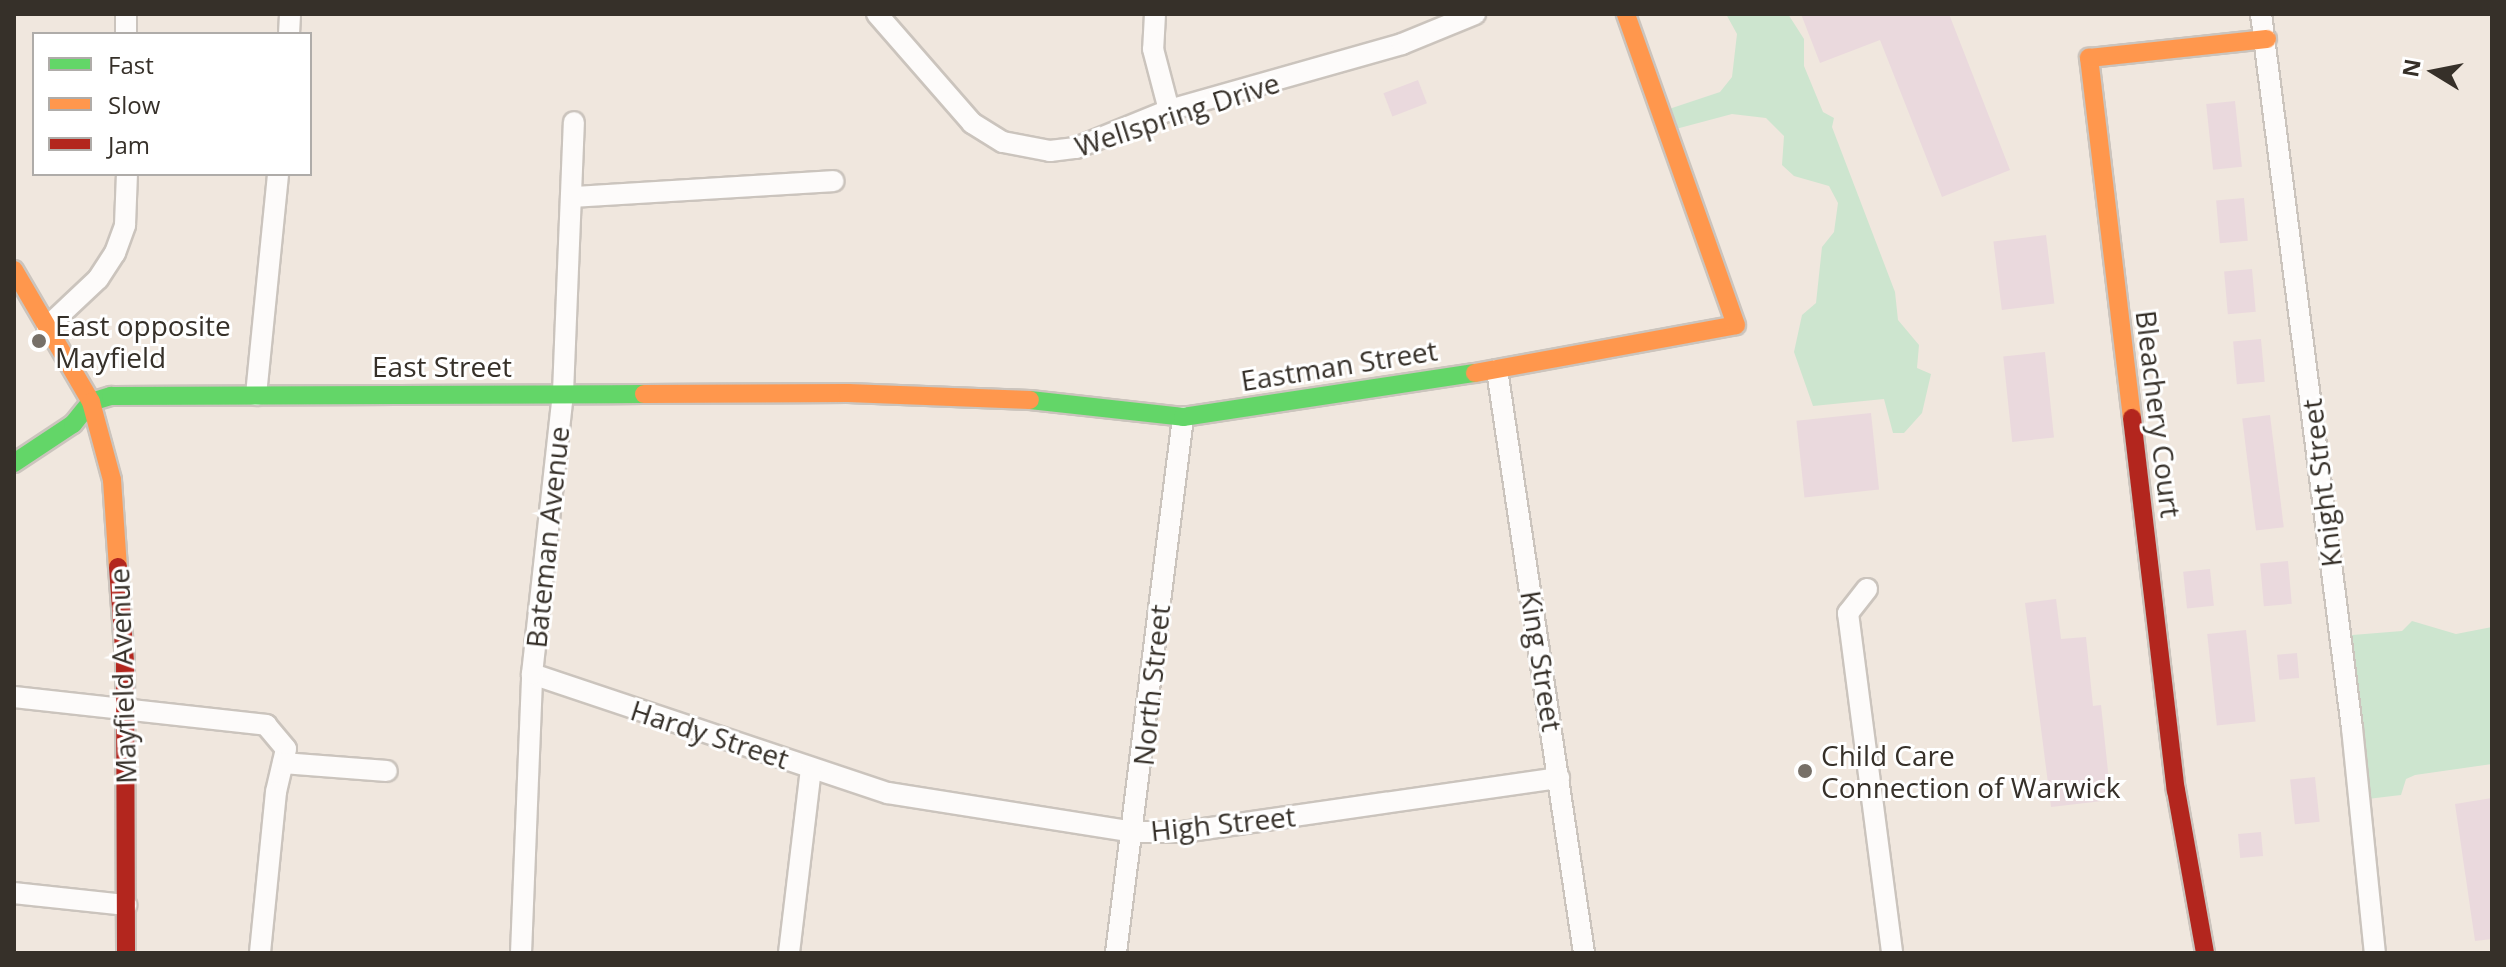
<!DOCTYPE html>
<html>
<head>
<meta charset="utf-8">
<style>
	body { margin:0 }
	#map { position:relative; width:2506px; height:967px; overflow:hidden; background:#f0e7de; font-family:"Open Sans",sans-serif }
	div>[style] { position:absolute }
	.green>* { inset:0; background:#cde5cf }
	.building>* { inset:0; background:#ead9dd; transform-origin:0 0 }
	.roads { filter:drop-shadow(2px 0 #cbc4bd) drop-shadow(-2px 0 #cbc4bd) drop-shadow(0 2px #cbc4bd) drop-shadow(0 -2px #cbc4bd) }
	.street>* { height:20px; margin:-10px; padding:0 10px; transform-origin:10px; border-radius:10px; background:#fdfbfa }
	.fast>* { height:18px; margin:-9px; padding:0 9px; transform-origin:9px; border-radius:9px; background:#63d668 }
	.slow>* { height:18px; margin:-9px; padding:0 9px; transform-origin:9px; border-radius:9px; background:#ff974d }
	.jam>* { height:18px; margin:-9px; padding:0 9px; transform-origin:9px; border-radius:9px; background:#b3261e }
	.dots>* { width:22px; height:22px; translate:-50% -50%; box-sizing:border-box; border:4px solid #fff; border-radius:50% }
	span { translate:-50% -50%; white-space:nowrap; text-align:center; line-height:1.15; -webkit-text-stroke:6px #fff; paint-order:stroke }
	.street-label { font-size:28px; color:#363029 }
	.poi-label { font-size:28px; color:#363029 }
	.left { translate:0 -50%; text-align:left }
	.frame { position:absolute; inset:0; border:16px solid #363029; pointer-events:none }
	.legend { position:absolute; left:32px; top:32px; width:280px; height:144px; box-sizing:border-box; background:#fff; border:2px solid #afaca9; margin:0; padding:10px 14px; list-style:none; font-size:24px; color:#363029 }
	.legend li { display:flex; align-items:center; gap:16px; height:40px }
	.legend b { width:40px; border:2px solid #afaca9 }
	.north { position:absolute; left:2394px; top:32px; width:80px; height:80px; -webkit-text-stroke:6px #fff; paint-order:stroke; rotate:280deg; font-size:22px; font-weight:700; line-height:32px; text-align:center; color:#363029 }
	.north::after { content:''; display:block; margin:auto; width:28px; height:36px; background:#363029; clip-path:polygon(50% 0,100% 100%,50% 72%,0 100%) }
</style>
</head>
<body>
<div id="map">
	<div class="green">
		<div style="clip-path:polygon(1726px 14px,1788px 14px,1804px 39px,1804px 66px,1823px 112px,1834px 118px,1832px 127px,1895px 292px,1898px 320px,1919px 345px,1917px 368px,1931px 374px,1922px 413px,1904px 433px,1893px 433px,1884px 399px,1813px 406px,1794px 352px,1802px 315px,1816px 303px,1822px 247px,1834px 232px,1838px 203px,1829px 186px,1794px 176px,1782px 165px,1784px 136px,1766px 118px,1732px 114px,1672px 130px,1666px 110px,1720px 92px,1732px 77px,1737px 34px)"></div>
		<div style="clip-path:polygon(2412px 621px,2456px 634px,2492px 627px,2492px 764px,2415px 775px,2406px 779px,2401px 795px,2359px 800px,2340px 636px,2402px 631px)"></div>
	</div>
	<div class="building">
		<div style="clip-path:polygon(1801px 14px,1949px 14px,2010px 170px,1942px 197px,1880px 40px,1820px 63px)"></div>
		<div style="left:1418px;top:80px;width:25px;height:37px;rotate:69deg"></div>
		<div style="left:2235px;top:101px;width:66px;height:29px;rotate:84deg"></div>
		<div style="left:2244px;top:198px;width:43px;height:28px;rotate:85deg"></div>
		<div style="left:2046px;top:235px;width:69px;height:53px;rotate:83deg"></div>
		<div style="left:2252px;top:269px;width:43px;height:28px;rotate:85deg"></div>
		<div style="left:2261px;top:339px;width:43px;height:28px;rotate:85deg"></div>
		<div style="left:2045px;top:352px;width:86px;height:42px;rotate:84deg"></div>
		<div style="left:1871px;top:413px;width:77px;height:75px;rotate:84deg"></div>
		<div style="left:2270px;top:415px;width:113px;height:28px;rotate:83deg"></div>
		<div style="left:2288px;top:561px;width:43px;height:28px;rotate:85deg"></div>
		<div style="left:2210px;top:569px;width:37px;height:27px;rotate:84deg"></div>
		<div style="clip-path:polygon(2056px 599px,2061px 639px,2086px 637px,2093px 706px,2101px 705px,2111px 800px,2051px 807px,2025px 603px)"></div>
		<div style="left:2246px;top:630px;width:92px;height:39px;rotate:84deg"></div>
		<div style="left:2297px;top:653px;width:25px;height:20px;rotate:85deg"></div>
		<div style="left:2315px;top:777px;width:45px;height:25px;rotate:84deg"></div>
		<div style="clip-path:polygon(2492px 798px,2492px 939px,2475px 941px,2455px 804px)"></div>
		<div style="left:2261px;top:832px;width:24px;height:23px;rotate:85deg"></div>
	</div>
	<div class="roads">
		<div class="street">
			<div style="left:877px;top:14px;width:145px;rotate:48.9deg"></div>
			<div style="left:972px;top:123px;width:36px;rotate:32deg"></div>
			<div style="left:1003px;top:142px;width:48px;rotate:10.8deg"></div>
			<div style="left:1050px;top:151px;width:26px;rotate:-7deg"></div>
			<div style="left:1076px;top:148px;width:100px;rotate:-22.2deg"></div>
			<div style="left:1169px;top:110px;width:242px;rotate:-15.8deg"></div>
			<div style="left:1402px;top:44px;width:79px;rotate:-22.3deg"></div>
			<div style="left:1155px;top:14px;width:35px;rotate:93deg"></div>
			<div style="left:1153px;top:49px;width:63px;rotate:75.3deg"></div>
			<div style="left:2261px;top:14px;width:720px;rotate:82.74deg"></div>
			<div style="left:2352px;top:728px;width:226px;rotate:84.2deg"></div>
			<div style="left:126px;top:34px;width:20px;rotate:-90deg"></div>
			<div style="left:289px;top:34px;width:20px;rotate:-87deg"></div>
			<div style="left:573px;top:197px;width:261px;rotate:-3.5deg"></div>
			<div style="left:47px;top:327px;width:70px;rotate:-43.3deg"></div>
			<div style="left:98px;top:279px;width:31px;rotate:-57deg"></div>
			<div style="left:115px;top:253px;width:30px;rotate:-70deg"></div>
			<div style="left:125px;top:225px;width:51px;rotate:-87.8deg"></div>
			<div style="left:1497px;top:370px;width:589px;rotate:81.51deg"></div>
			<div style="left:256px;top:395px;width:222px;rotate:-84.3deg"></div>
			<div style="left:1867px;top:589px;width:31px;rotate:128deg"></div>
			<div style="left:1848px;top:613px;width:343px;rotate:82.6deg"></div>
			<div style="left:532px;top:674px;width:375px;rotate:18.5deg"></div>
			<div style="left:888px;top:793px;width:250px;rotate:9deg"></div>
			<div style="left:1135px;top:832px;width:48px"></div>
			<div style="left:1183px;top:832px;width:380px;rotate:-8.2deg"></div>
			<div style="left:14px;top:697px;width:254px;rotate:6.3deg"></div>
			<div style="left:266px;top:725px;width:31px;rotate:50deg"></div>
			<div style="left:286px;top:749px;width:44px;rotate:103.1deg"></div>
			<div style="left:276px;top:792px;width:162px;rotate:95.7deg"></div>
			<div style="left:283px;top:763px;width:104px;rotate:4.4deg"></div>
			<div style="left:14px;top:893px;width:113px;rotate:6.1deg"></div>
			<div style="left:521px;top:953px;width:279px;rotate:-87.7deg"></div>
			<div style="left:532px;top:674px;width:283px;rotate:-83.7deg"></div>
			<div style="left:563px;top:393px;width:271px;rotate:-87.7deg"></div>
			<div style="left:789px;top:953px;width:186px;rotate:-83.2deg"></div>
			<div style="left:1116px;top:953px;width:540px;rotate:-82.87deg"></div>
		</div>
		<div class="fast">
			<div style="left:1030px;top:400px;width:154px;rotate:6.3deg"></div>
			<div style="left:1183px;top:417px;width:295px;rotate:-8.6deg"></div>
			<div style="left:91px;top:402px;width:21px;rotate:-17deg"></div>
			<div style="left:111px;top:396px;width:533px;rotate:-0.21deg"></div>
			<div style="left:14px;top:463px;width:71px;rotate:-33.5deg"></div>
			<div style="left:73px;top:424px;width:28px;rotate:-51deg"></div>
		</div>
		<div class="slow">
			<div style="left:14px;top:270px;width:153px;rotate:59.7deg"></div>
			<div style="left:91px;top:402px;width:81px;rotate:74.9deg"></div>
			<div style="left:112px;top:480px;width:87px;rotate:86.1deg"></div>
			<div style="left:1475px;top:373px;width:265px;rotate:-10.4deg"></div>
			<div style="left:1736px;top:325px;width:330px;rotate:-109.5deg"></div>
			<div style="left:644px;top:394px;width:204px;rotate:-0.3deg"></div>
			<div style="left:848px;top:393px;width:182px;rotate:2.2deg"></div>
			<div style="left:2132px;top:418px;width:363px;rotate:-96.8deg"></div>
			<div style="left:2089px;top:58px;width:179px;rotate:-6.1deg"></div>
		</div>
		<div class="jam">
			<div style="left:2132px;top:418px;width:375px;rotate:83.3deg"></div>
			<div style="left:2176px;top:790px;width:166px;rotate:79.9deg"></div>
			<div style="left:118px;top:567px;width:95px;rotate:85.8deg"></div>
			<div style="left:125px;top:662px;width:291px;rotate:89.8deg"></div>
		</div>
	</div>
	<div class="dots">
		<div style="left:39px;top:341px;background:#777068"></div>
		<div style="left:1805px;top:771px;background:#777068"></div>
	</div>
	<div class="street-label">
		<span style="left:1177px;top:114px;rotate:-18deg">Wellspring Drive</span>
		<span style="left:1339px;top:365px;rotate:-9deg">Eastman Street</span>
		<span style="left:442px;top:366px">East Street</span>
		<span style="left:2159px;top:414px;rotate:83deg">Bleachery Court</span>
		<span style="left:2321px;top:483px;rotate:-97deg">Knight Street</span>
		<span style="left:547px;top:537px;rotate:-84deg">Bateman Avenue</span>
		<span style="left:1542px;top:661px;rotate:81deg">King Street</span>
		<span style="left:122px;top:676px;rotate:-92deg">Mayfield Avenue</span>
		<span style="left:1151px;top:685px;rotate:-84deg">North Street</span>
		<span style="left:710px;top:734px;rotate:18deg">Hardy Street</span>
		<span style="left:1223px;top:823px;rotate:-6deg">High Street</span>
	</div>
	<div class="poi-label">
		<span class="left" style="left:55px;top:341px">East opposite<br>Mayfield</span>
		<span class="left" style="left:1821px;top:771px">Child Care<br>Connection of Warwick</span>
	</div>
	<div class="frame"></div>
	<ul class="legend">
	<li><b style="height:10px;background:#63d668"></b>Fast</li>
	<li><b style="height:10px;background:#ff974d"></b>Slow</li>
	<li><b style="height:10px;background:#b3261e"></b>Jam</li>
	</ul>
	<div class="north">N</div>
</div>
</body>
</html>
